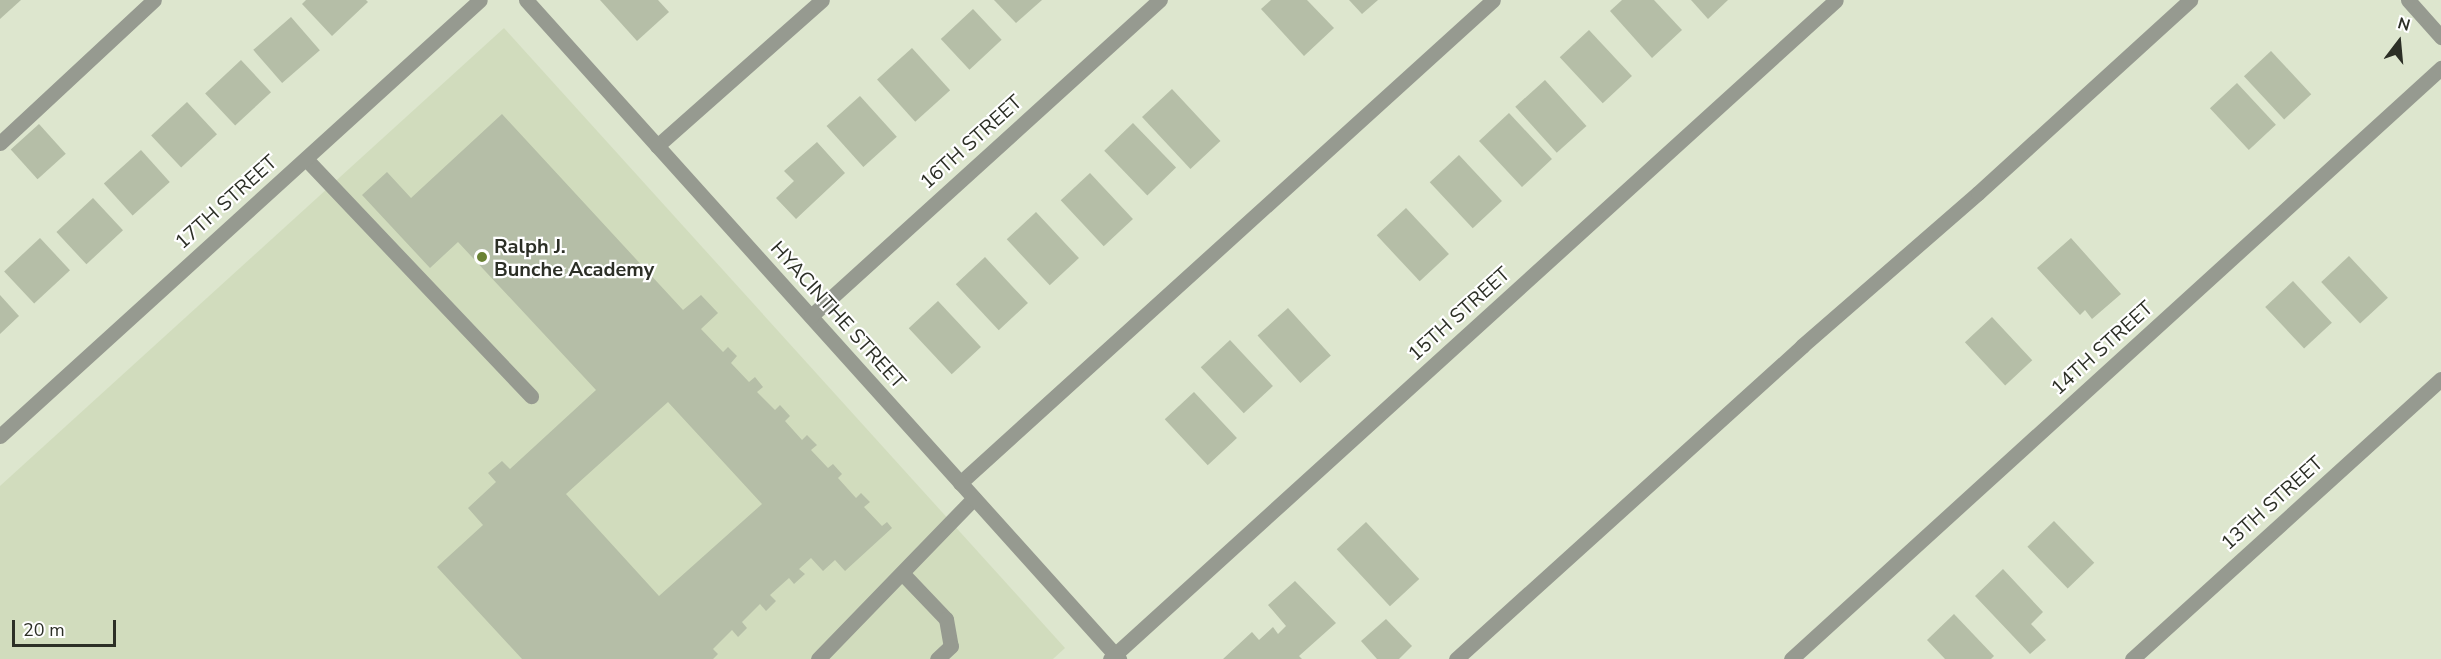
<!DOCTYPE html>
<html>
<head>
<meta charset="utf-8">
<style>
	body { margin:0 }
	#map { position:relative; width:2441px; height:659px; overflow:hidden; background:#dde6ce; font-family:"Nunito Sans",sans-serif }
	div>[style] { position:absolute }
	.built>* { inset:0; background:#d1dcbd }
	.building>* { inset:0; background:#b5bea7; transform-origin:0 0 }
	.service>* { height:15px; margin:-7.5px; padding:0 7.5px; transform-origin:7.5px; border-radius:7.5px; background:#969a90 }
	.minor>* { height:15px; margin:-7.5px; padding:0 7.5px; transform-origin:7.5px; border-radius:7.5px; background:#969a90 }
	.dots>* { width:16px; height:16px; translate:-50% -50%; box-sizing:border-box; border:3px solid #fff; border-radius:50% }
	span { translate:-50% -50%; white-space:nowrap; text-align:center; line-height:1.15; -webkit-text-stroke:4.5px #fff; paint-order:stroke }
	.street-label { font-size:20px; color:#2c2f26 }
	.poi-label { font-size:20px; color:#2c2f26; font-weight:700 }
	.left { translate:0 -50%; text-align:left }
	.north { position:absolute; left:2369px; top:12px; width:60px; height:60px; -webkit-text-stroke:4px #fff; paint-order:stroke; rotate:16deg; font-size:16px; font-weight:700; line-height:24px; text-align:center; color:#2c2f26 }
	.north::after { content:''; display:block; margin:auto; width:21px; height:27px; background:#2c2f26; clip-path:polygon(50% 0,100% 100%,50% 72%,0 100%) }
	.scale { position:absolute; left:12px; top:620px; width:104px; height:27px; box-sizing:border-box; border:3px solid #2c2f26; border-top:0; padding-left:8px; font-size:18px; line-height:21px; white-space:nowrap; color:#2c2f26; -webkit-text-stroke:4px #fff; paint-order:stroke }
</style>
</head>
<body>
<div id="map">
	<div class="built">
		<div style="clip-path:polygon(504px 28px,1065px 648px,1053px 659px,0 659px,0 486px)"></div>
	</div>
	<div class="building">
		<div style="clip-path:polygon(0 0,21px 0,0 19px)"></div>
		<div style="clip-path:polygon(306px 0,366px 0,368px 2px,332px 36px,302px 4px)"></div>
		<div style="clip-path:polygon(600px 0,658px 0,669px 12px,637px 41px)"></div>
		<div style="clip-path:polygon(994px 0,1042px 0,1016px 23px)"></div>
		<div style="clip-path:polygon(1271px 0,1307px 0,1334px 28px,1304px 56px,1261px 9px)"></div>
		<div style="clip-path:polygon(1349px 0,1378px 0,1362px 14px)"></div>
		<div style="clip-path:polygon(1622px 0,1654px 0,1682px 30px,1652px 58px,1610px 11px)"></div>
		<div style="clip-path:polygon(1691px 0,1728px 0,1708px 19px)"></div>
		<div style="left:973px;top:9px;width:42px;height:44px;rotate:47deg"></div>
		<div style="left:291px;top:17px;width:44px;height:50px;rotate:49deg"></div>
		<div style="left:1589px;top:30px;width:63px;height:40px;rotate:47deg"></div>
		<div style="left:912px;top:48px;width:57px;height:47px;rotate:48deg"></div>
		<div style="left:2271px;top:51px;width:59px;height:37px;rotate:47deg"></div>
		<div style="left:241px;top:60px;width:44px;height:49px;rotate:47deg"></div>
		<div style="left:1545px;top:80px;width:62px;height:40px;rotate:48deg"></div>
		<div style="left:2237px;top:83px;width:57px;height:37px;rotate:47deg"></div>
		<div style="left:1172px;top:89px;width:71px;height:41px;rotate:47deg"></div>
		<div style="left:860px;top:96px;width:55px;height:45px;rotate:48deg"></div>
		<div style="left:187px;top:102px;width:44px;height:49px;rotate:47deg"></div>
		<div style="left:1509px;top:113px;width:63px;height:41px;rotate:47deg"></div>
		<div style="clip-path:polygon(evenodd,502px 114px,683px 310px,701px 295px,718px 313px,701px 329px,723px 352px,728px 347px,737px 356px,731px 363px,749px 382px,755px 377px,763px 387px,757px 392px,775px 410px,780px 405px,790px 416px,785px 421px,802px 440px,807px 435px,817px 445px,811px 450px,828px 468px,833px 464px,842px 474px,838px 478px,856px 498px,861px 493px,870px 502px,864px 507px,882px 526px,887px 522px,892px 528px,845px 571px,835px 560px,823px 571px,811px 558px,799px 569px,805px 574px,794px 584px,789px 578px,770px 595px,776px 601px,766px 611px,760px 604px,742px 622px,747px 628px,738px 637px,732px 630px,713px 649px,718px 654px,713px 659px,522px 659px,437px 567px,483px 525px,468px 508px,496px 482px,488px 473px,502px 461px,510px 469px,596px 390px,458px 242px,430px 268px,362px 195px,387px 172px,411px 198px,502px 114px,668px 402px,762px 504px,659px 596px,566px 494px,668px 402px)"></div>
		<div style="left:1133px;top:123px;width:62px;height:40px;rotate:46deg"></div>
		<div style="left:39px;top:124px;width:40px;height:38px;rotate:48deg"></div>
		<div style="clip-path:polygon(817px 142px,845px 173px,796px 219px,776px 198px,794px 181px,784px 171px)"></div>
		<div style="left:141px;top:150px;width:43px;height:50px;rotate:48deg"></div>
		<div style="left:1459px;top:155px;width:63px;height:40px;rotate:47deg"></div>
		<div style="left:1090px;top:173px;width:63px;height:40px;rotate:47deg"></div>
		<div style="left:93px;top:198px;width:44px;height:50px;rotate:47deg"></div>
		<div style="left:1406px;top:208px;width:63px;height:40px;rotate:47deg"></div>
		<div style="left:1036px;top:212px;width:63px;height:40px;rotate:47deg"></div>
		<div style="left:40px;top:238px;width:44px;height:49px;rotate:47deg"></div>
		<div style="clip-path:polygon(2071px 238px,2121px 294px,2092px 319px,2085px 310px,2080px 315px,2037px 268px)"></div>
		<div style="left:2349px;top:256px;width:57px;height:38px;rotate:47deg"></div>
		<div style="left:985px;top:257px;width:63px;height:40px;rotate:47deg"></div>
		<div style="left:2293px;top:281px;width:57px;height:38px;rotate:47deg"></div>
		<div style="clip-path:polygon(0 295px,19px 316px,0 334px)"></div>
		<div style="left:938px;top:301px;width:63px;height:40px;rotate:47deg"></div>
		<div style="left:1288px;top:308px;width:64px;height:41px;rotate:48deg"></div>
		<div style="left:1992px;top:317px;width:59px;height:37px;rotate:47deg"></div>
		<div style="left:1230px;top:340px;width:63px;height:40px;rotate:47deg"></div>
		<div style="left:1194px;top:392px;width:63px;height:40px;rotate:47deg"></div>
		<div style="left:2054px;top:521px;width:58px;height:37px;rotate:46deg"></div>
		<div style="left:1366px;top:522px;width:78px;height:40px;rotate:47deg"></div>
		<div style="clip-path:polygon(2003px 569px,2043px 612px,2031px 624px,2046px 640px,2030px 654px,1975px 596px)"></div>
		<div style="clip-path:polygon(1295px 581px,1336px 623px,1299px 656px,1302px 659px,1223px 659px,1252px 632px,1259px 640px,1273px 627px,1278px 634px,1286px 626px,1268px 605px)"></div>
		<div style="clip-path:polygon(1954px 614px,1994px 656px,1991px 659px,1945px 659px,1927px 640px)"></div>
		<div style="clip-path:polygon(1386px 619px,1412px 646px,1399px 659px,1377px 659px,1361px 641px)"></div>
	</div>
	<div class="service">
		<div style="left:0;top:143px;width:210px;rotate:-42.9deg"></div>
		<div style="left:657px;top:146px;width:220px;rotate:-41.5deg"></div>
		<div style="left:306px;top:159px;width:327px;rotate:46.5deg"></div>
		<div style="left:960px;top:483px;width:719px;rotate:-42.18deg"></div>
		<div style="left:903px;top:574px;width:62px;rotate:46.3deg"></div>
		<div style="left:946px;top:619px;width:27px;rotate:80deg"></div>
		<div style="left:951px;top:646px;width:19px;rotate:137deg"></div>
		<div style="left:818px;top:659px;width:224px;rotate:-45.9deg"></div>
		<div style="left:1456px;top:659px;width:467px;rotate:-42.1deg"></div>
		<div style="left:1802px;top:346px;width:233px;rotate:-41deg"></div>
		<div style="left:1978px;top:193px;width:287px;rotate:-42.3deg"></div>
	</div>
	<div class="minor">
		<div style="left:526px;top:0;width:887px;rotate:48.02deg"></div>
		<div style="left:2408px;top:0;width:50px;rotate:48.3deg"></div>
		<div style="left:811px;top:316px;width:471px;rotate:-42.2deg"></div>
		<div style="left:0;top:436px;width:648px;rotate:-42.25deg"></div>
		<div style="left:1110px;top:659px;width:980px;rotate:-42.23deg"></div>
		<div style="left:1791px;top:659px;width:879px;rotate:-42.28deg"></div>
		<div style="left:2132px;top:659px;width:417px;rotate:-42.2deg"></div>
	</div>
	<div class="dots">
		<div style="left:482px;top:257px;background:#6a8234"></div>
	</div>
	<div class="street-label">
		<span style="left:971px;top:142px;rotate:-42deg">16TH STREET</span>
		<span style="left:226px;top:202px;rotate:-42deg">17TH STREET</span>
		<span style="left:1459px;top:314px;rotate:-42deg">15TH STREET</span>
		<span style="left:838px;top:315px;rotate:48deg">HYACINTHE STREET</span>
		<span style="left:2102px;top:348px;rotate:-42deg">14TH STREET</span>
		<span style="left:2272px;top:503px;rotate:-42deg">13TH STREET</span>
	</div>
	<div class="poi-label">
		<span class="left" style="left:494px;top:258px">Ralph J.<br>Bunche Academy</span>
	</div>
	<div class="north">N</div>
	<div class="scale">20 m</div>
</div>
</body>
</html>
